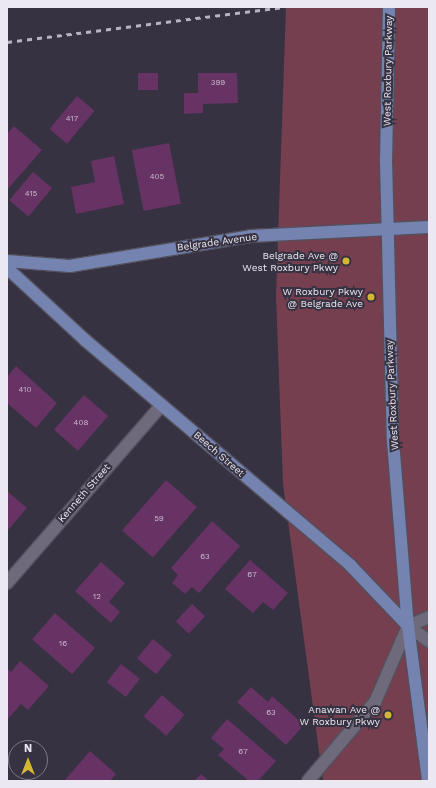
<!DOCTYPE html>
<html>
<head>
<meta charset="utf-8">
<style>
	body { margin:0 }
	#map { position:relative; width:436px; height:788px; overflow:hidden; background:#363241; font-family:"Work Sans",sans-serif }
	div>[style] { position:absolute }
	.green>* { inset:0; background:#753f4f }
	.building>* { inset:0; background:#673264; transform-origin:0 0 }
	.roads { filter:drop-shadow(1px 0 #53505d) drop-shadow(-1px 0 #53505d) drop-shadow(0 1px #53505d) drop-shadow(0 -1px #53505d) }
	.minor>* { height:12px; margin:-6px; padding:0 6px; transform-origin:6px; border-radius:6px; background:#6e697b }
	.major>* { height:12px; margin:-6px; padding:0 6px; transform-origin:6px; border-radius:6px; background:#7583b0 }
	.rail>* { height:3px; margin-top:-1.5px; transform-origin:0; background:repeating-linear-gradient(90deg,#b7b3bf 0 5px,transparent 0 10px) }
	.dots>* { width:11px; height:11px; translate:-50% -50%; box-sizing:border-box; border:2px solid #363241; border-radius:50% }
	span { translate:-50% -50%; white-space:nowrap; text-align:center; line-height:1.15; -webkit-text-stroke:4px #363241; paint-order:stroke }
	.number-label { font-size:8px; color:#cabace }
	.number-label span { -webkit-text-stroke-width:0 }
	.street-label { font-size:10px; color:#ebe8f2 }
	.poi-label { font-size:10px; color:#ebe8f2 }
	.right { translate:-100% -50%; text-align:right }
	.frame { position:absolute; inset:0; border:8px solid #ebe8f2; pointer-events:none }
	.north { position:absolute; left:8px; top:740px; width:40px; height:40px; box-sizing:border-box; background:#363241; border:1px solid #7e7b88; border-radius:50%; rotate:0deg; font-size:11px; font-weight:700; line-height:16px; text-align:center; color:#ebe8f2 }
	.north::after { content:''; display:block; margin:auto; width:14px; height:18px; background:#d3b635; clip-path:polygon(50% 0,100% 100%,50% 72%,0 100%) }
</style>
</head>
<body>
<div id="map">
	<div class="green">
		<div style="clip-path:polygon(286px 7px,429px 7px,429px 781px,323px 781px,283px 484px,276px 296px)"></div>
	</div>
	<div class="building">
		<div style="left:138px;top:73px;width:20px;height:17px"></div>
		<div style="clip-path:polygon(198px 73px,237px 73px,238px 103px,203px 104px,203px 113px,184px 114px,184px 93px,198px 93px)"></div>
		<div style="left:77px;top:96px;width:23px;height:43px;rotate:40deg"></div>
		<div style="clip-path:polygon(14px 126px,42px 150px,7px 190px,7px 134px)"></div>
		<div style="left:169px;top:143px;width:62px;height:38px;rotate:79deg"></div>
		<div style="clip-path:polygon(114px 156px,124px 204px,76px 214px,71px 187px,95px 182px,91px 161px)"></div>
		<div style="left:33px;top:172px;width:25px;height:37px;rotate:40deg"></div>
		<div style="clip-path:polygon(16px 366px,57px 403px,36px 428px,7px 403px,7px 377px)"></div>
		<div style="left:84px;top:395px;width:32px;height:46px;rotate:41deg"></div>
		<div style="left:166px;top:480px;width:41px;height:67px;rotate:41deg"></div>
		<div style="clip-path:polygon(7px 491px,27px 508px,7px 531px)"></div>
		<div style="clip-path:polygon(212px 521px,240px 546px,199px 593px,192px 587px,185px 594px,172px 583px,178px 575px,171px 568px)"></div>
		<div style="clip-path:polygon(250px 560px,288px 593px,273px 610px,263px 602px,253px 613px,225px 589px)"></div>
		<div style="clip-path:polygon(101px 562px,125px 583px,109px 602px,120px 612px,111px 623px,75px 591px)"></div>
		<div style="left:192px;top:604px;width:18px;height:24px;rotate:43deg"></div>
		<div style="left:55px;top:613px;width:53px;height:35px;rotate:41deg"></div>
		<div style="left:153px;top:639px;width:25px;height:25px;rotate:40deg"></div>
		<div style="clip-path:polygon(20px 661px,49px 686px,28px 710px,21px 704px,7px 720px,7px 668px,11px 672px)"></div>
		<div style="left:121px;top:664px;width:24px;height:23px;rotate:38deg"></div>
		<div style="clip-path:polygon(251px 687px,268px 702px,272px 696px,304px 725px,286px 745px,237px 702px)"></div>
		<div style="left:162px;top:695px;width:30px;height:28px;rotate:41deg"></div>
		<div style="clip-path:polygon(227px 719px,276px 761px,258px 781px,249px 781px,218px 755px,224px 749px,211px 738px)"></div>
		<div style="clip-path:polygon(90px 751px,116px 774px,110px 781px,64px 781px)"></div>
		<div style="clip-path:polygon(201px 774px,209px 781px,194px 781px)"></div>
	</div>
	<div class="roads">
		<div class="minor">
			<div style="left:7px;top:583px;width:236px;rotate:-49deg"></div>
			<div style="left:408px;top:626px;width:26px;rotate:36deg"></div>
			<div style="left:308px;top:781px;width:104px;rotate:-49.7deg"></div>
			<div style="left:375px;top:702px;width:83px;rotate:-66.5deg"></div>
			<div style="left:408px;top:626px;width:23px;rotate:-23deg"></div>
		</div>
		<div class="major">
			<div style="left:389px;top:7px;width:153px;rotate:91.1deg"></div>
			<div style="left:386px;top:160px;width:281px;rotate:88.6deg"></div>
			<div style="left:393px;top:441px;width:186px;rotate:85.4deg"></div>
			<div style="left:408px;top:626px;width:156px;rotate:82.6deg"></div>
			<div style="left:7px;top:261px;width:63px;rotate:4.5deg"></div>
			<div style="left:70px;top:266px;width:183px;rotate:-9.4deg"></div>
			<div style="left:251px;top:236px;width:178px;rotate:-2.9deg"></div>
			<div style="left:7px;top:268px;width:106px;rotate:42.7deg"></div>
			<div style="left:85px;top:340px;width:348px;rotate:40.3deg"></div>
			<div style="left:350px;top:565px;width:84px;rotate:46.4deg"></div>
		</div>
	</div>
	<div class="rail">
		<div style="left:7px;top:42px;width:280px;rotate:-7.2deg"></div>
	</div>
	<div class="dots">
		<div style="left:346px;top:261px;background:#d3b635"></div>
		<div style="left:371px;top:297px;background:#d3b635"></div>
		<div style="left:388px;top:715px;background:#d3b635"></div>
	</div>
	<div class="number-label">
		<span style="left:218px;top:83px">399</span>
		<span style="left:72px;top:119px">417</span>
		<span style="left:157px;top:177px">405</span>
		<span style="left:31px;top:194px">415</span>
		<span style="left:25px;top:390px">410</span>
		<span style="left:81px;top:423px">408</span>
		<span style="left:159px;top:519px">59</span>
		<span style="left:205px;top:557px">63</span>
		<span style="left:252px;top:575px">67</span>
		<span style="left:97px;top:597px">12</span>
		<span style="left:63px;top:644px">16</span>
		<span style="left:271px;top:713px">63</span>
		<span style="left:243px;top:752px">67</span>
	</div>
	<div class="street-label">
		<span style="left:388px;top:71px;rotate:-89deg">West Roxbury Parkway</span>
		<span style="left:217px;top:242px;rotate:-8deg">Belgrade Avenue</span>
		<span style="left:392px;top:395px;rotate:-93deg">West Roxbury Parkway</span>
		<span style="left:219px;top:454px;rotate:41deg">Beech Street</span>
		<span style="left:84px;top:493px;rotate:-49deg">Kenneth Street</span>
	</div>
	<div class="poi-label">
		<span class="right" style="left:338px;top:261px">Belgrade Ave @<br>West Roxbury Pkwy</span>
		<span class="right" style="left:363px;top:297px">W Roxbury Pkwy<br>@ Belgrade Ave</span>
		<span class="right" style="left:380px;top:715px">Anawan Ave @<br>W Roxbury Pkwy</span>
	</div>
	<div class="frame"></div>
	<div class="north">N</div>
</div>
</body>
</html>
